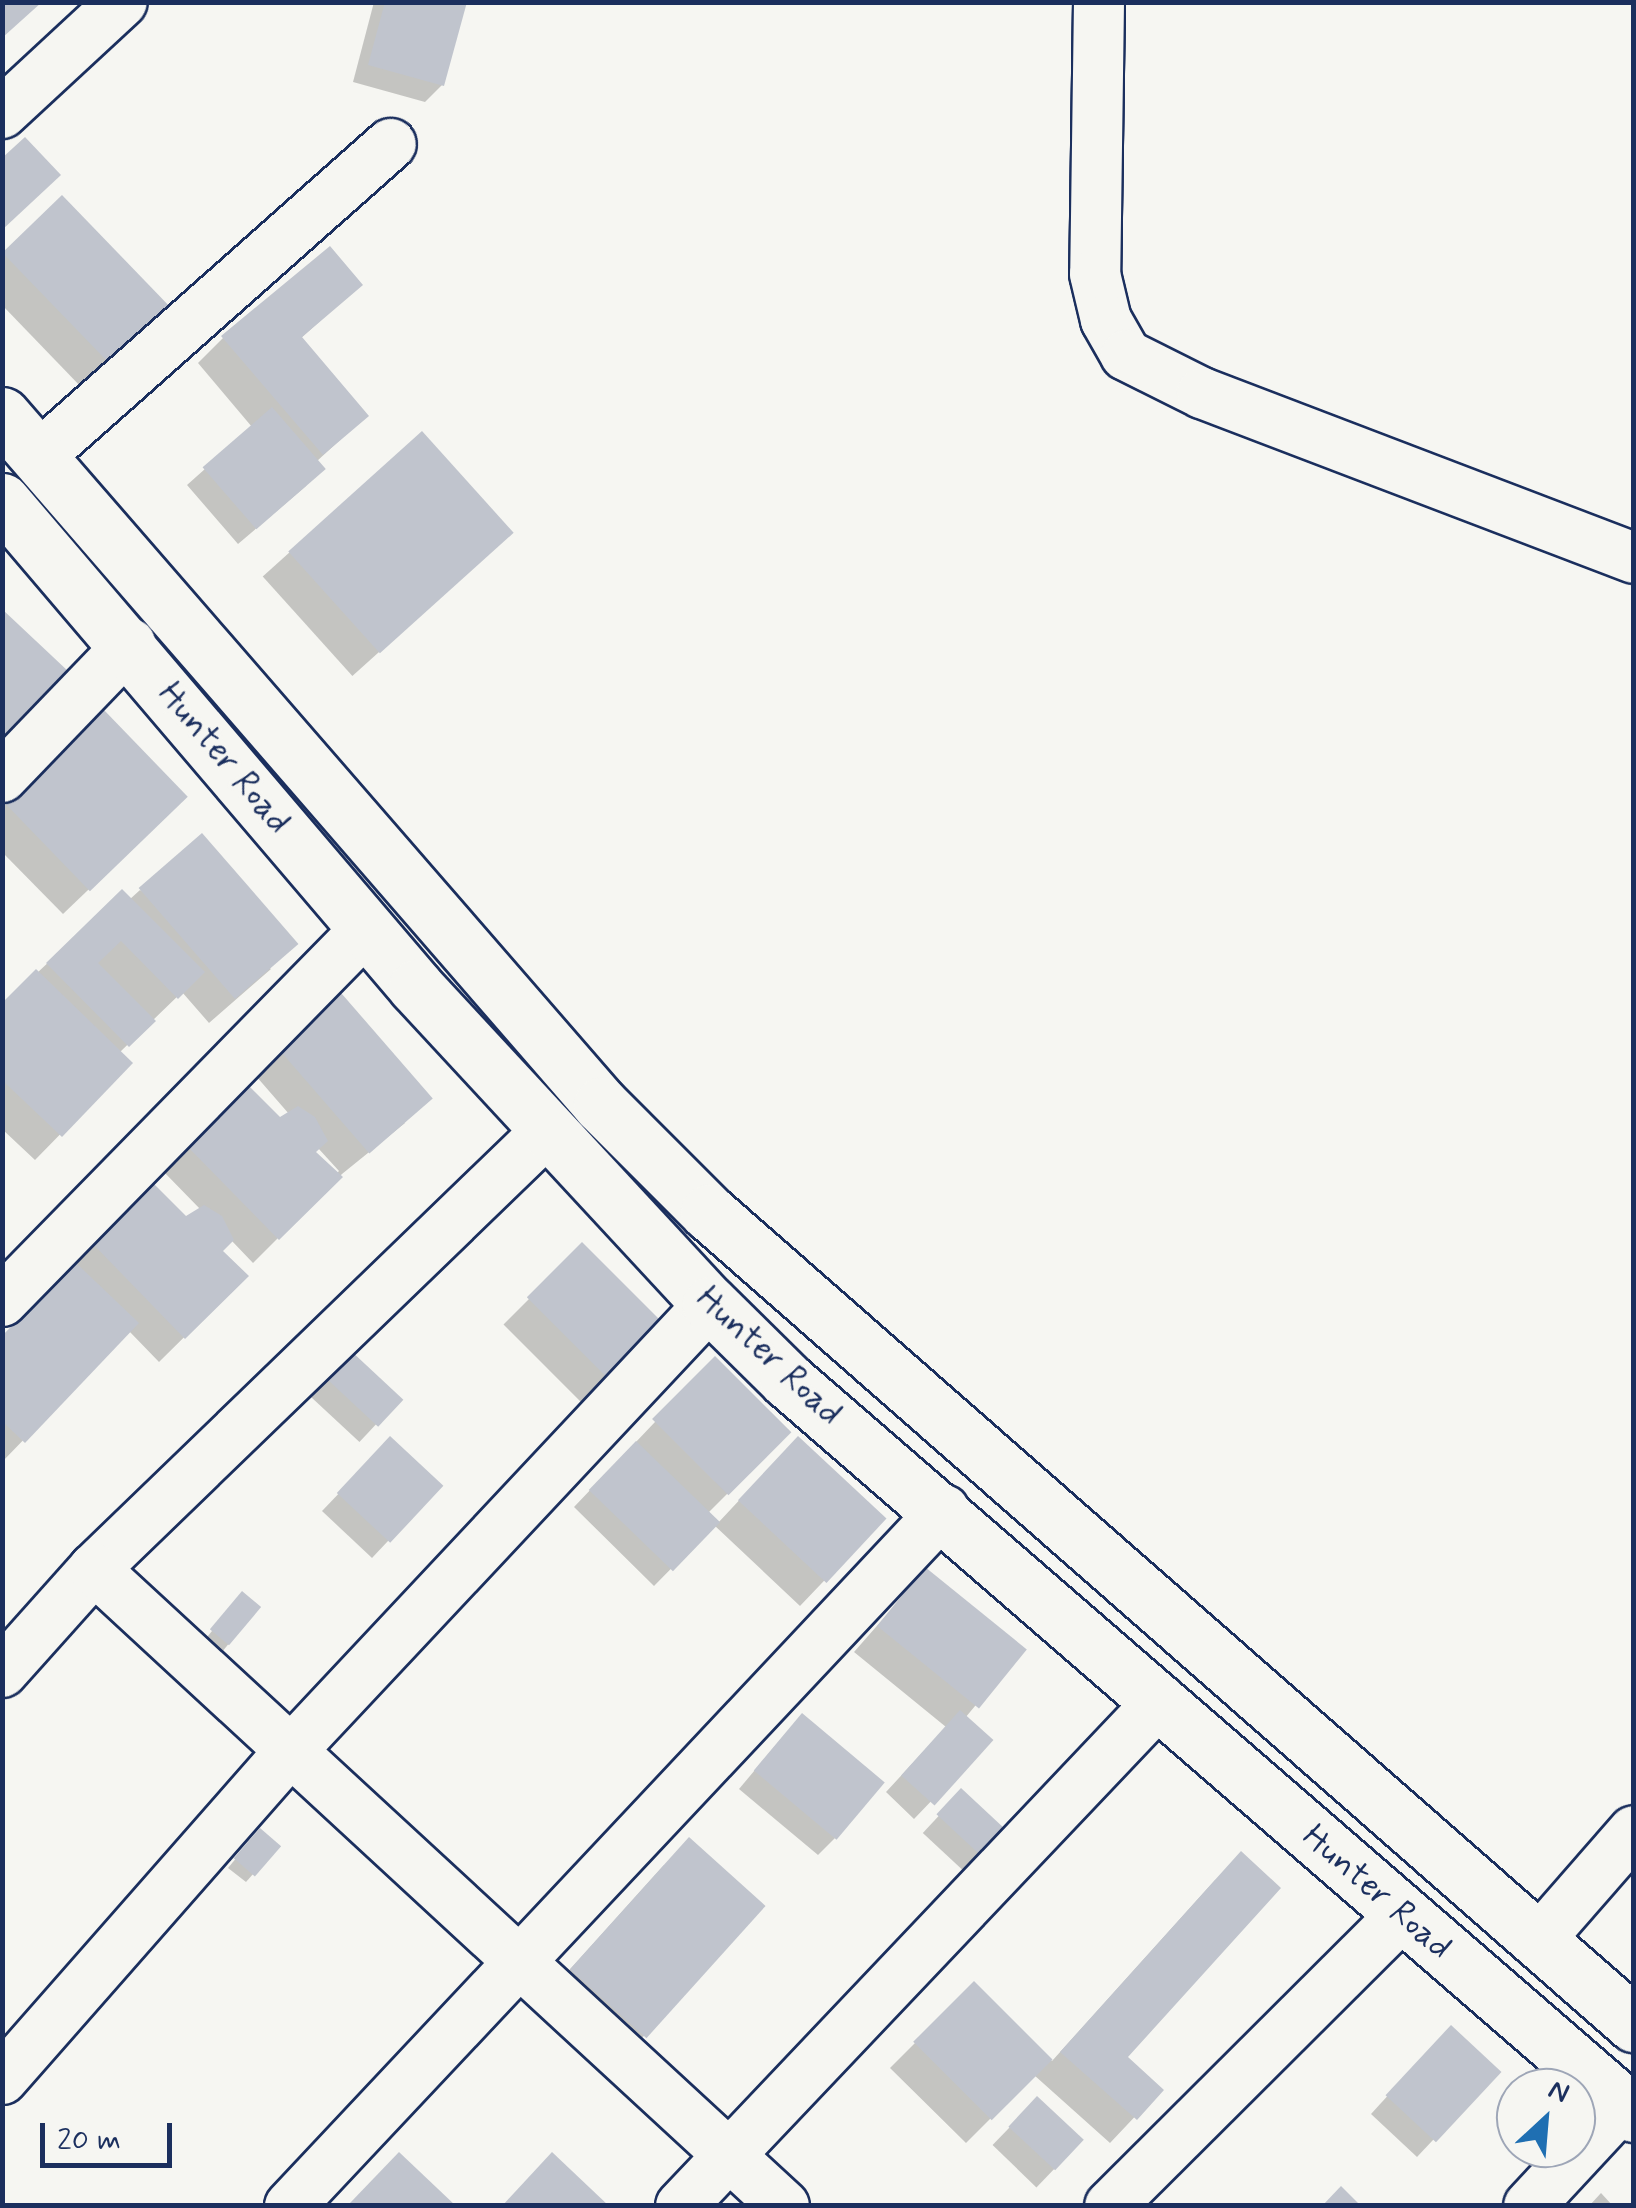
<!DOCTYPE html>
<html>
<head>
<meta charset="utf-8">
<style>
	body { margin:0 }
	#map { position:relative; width:1636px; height:2208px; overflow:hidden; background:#f6f6f2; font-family:Mynerve,sans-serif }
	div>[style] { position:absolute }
	.shadow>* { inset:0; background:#0003; transform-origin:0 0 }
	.building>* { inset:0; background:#c0c4cd; transform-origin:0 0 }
	.roads { filter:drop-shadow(2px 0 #1b2f5e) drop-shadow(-2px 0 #1b2f5e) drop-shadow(0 2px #1b2f5e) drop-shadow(0 -2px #1b2f5e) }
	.minor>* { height:50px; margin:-25px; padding:0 25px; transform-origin:25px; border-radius:25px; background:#f6f6f2 }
	.major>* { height:55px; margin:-27.5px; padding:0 27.5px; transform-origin:27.5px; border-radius:27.5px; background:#f6f6f2 }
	span { translate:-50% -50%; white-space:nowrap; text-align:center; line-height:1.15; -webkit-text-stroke:8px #f6f6f2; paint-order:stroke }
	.street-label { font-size:35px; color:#1b2f5e }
	.frame { position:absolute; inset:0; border:5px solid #1b2f5e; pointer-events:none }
	.north { position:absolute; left:1496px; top:2068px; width:100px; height:100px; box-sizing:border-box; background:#f6f6f2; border:2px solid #9ea6b7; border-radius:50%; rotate:26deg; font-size:28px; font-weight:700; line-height:40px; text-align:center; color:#1b2f5e }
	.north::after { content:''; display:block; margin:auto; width:35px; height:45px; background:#1f6fb2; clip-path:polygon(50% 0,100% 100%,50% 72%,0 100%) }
	.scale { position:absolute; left:40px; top:2123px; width:132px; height:45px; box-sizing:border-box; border:5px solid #1b2f5e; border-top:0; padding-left:12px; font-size:30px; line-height:35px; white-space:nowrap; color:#1b2f5e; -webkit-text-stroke:8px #f6f6f2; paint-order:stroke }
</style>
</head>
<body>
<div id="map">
	<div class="shadow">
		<div style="clip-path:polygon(374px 2px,464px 2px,442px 85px,425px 102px,353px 82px)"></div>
		<div style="clip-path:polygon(62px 198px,166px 308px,83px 389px,2px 305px,2px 255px)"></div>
		<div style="clip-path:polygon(360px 285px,300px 339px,366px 416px,316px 462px,306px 486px,238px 544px,187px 485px,252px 427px,198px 363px,223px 338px)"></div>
		<div style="left:421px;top:434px;width:134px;height:213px;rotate:48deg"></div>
		<div style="clip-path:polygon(103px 713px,159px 822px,63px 914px,2px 852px,2px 808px)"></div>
		<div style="clip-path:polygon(140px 890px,271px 969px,209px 1023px,182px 992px,119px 1053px,130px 1063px,35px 1160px,2px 1129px,2px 1006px,122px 893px,129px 900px)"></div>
		<div style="clip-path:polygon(evenodd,274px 1043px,405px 1123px,342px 1174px,253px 1263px,231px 1240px,220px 1251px,246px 1276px,159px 1362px,129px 1331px,2px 1462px,2px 1338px,153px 1186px,186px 1219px,201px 1210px,162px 1170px,247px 1087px,280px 1120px,289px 1114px,249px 1068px,274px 1043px,318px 1148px,339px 1171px,336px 1174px,314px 1152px,318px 1148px)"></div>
		<div style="left:582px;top:1246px;width:118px;height:111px;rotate:45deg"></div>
		<div style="left:350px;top:1354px;width:67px;height:58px;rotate:43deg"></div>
		<div style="clip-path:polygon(715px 1359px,789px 1432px,707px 1514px,717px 1524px,773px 1464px,883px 1519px,800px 1606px,714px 1525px,654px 1586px,574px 1507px)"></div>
		<div style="clip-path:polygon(390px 1440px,388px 1541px,372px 1558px,322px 1511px)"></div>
		<div style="clip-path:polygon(925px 1571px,1022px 1650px,965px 1718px,989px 1741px,914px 1819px,886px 1792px,946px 1727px,854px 1652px)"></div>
		<div style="left:242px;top:1594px;width:21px;height:58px;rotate:39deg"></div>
		<div style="clip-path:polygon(786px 1733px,835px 1838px,818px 1855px,739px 1789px)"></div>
		<div style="left:961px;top:1792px;width:57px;height:56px;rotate:43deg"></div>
		<div style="clip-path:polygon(252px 1839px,278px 1846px,246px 1882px,228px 1868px)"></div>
		<div style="clip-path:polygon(664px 1865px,763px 1906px,620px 2062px,546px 1996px)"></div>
		<div style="clip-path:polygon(1216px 1879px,1124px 2058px,1160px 2090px,1110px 2143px,1034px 2075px,966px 2143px,890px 2068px,974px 1984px,1052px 2061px)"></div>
		<div style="clip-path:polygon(1434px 2045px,1497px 2072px,1417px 2157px,1371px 2114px)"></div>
		<div style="left:1037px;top:2099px;width:61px;height:64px;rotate:44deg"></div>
		<div style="clip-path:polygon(399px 2156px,452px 2206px,351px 2206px)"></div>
		<div style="clip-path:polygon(1601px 2193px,1613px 2206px,1589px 2206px)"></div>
	</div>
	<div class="building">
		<div style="clip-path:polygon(2px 2px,42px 2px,2px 38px)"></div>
		<div style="clip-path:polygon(385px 2px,467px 2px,444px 86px,368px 65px)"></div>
		<div style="clip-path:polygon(25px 137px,61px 175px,2px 230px,2px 158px)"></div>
		<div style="left:62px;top:195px;width:156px;height:83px;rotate:46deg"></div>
		<div style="clip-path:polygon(330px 246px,363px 285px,302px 337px,369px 416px,323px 455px,221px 336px)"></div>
		<div style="left:272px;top:407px;width:82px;height:92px;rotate:49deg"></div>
		<div style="left:422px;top:431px;width:137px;height:180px;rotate:48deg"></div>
		<div style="clip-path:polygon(2px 609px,69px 672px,2px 742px)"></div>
		<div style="left:103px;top:709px;width:122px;height:136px;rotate:46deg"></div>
		<div style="left:202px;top:833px;width:147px;height:84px;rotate:49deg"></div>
		<div style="clip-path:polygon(122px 889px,205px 972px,178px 999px,121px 941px,98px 963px,156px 1021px,129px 1047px,46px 963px)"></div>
		<div style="clip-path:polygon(36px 969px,133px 1063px,62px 1137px,2px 1080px,2px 1003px)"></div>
		<div style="left:335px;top:986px;width:149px;height:84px;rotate:49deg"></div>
		<div style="clip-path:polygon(247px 1084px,280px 1117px,298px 1106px,315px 1117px,328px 1141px,316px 1152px,343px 1177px,279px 1240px,185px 1144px)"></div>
		<div style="clip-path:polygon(153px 1183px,186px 1216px,204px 1205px,222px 1216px,234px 1240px,223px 1251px,249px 1276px,185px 1339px,92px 1243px)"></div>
		<div style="left:582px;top:1242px;width:123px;height:78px;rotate:45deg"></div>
		<div style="clip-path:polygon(74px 1261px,139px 1323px,25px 1443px,2px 1421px,2px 1336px)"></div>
		<div style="left:350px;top:1350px;width:73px;height:37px;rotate:43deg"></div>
		<div style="left:715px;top:1356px;width:108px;height:89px;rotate:45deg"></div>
		<div style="left:390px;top:1436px;width:73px;height:78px;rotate:43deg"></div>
		<div style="left:798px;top:1436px;width:121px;height:88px;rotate:43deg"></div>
		<div style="left:636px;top:1441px;width:117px;height:68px;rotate:44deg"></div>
		<div style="left:925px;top:1567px;width:131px;height:76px;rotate:39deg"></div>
		<div style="left:242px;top:1591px;width:25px;height:50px;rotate:40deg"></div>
		<div style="left:960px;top:1710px;width:45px;height:88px;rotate:42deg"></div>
		<div style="left:802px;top:1713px;width:108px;height:75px;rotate:40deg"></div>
		<div style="left:961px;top:1788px;width:62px;height:36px;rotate:43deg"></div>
		<div style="left:260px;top:1828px;width:28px;height:40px;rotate:41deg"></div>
		<div style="left:689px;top:1837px;width:103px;height:178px;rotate:42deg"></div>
		<div style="clip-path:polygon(1241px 1851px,1281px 1888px,1128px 2057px,1164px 2090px,1137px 2120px,1060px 2052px)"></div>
		<div style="left:974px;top:1981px;width:111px;height:86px;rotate:45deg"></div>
		<div style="left:1451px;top:2025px;width:69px;height:96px;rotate:43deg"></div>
		<div style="left:1037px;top:2096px;width:64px;height:42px;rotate:43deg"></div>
		<div style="clip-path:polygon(399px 2152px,456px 2206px,350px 2203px)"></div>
		<div style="clip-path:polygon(552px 2152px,609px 2206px,502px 2206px)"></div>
		<div style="clip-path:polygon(1341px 2186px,1361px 2206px,1322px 2206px)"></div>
	</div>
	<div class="roads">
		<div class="minor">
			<div style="left:1099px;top:2px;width:272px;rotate:90.8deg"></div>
			<div style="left:1095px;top:274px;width:47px;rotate:76.6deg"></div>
			<div style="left:1106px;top:320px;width:40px;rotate:60.3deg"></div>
			<div style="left:1126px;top:355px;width:85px;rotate:26.6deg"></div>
			<div style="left:1202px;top:393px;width:462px;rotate:20.9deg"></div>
			<div style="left:2px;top:113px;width:163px;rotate:-42.8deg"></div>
			<div style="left:37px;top:458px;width:473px;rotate:-41.6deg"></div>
			<div style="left:2px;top:777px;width:185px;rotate:-46.1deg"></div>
			<div style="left:2px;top:1301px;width:522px;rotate:-45.62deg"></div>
			<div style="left:94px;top:1569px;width:629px;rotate:-44.03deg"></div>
			<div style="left:2px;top:1672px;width:138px;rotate:-48.2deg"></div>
			<div style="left:94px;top:1569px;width:939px;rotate:42.71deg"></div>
			<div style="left:1537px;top:1942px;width:147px;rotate:-48.9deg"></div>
			<div style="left:2px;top:2079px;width:433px;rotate:-48.7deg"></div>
			<div style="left:288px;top:1754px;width:617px;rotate:-46.84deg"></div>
			<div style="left:290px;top:2206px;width:955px;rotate:-46.78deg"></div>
			<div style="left:681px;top:2206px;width:697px;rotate:-46.51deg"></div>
			<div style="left:1110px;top:2206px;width:412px;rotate:-44.9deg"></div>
			<div style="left:1529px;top:2206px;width:138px;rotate:-47.1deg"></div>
		</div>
		<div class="major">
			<div style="left:2px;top:415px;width:914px;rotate:49.04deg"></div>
			<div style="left:601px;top:1105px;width:151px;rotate:45deg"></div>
			<div style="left:708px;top:1212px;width:1232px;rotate:41.25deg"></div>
			<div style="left:2px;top:501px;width:638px;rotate:49.57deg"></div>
			<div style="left:416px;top:987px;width:432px;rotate:47.2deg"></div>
			<div style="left:710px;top:1304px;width:108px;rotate:44.6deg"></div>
			<div style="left:787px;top:1380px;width:1121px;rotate:40.91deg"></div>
		</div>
	</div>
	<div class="street-label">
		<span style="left:224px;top:758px;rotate:50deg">Hunter Road</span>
		<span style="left:769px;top:1356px;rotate:43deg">Hunter Road</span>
		<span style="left:1377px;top:1892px;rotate:41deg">Hunter Road</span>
	</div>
	<div class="frame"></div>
	<div class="north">N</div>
	<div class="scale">20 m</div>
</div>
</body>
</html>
